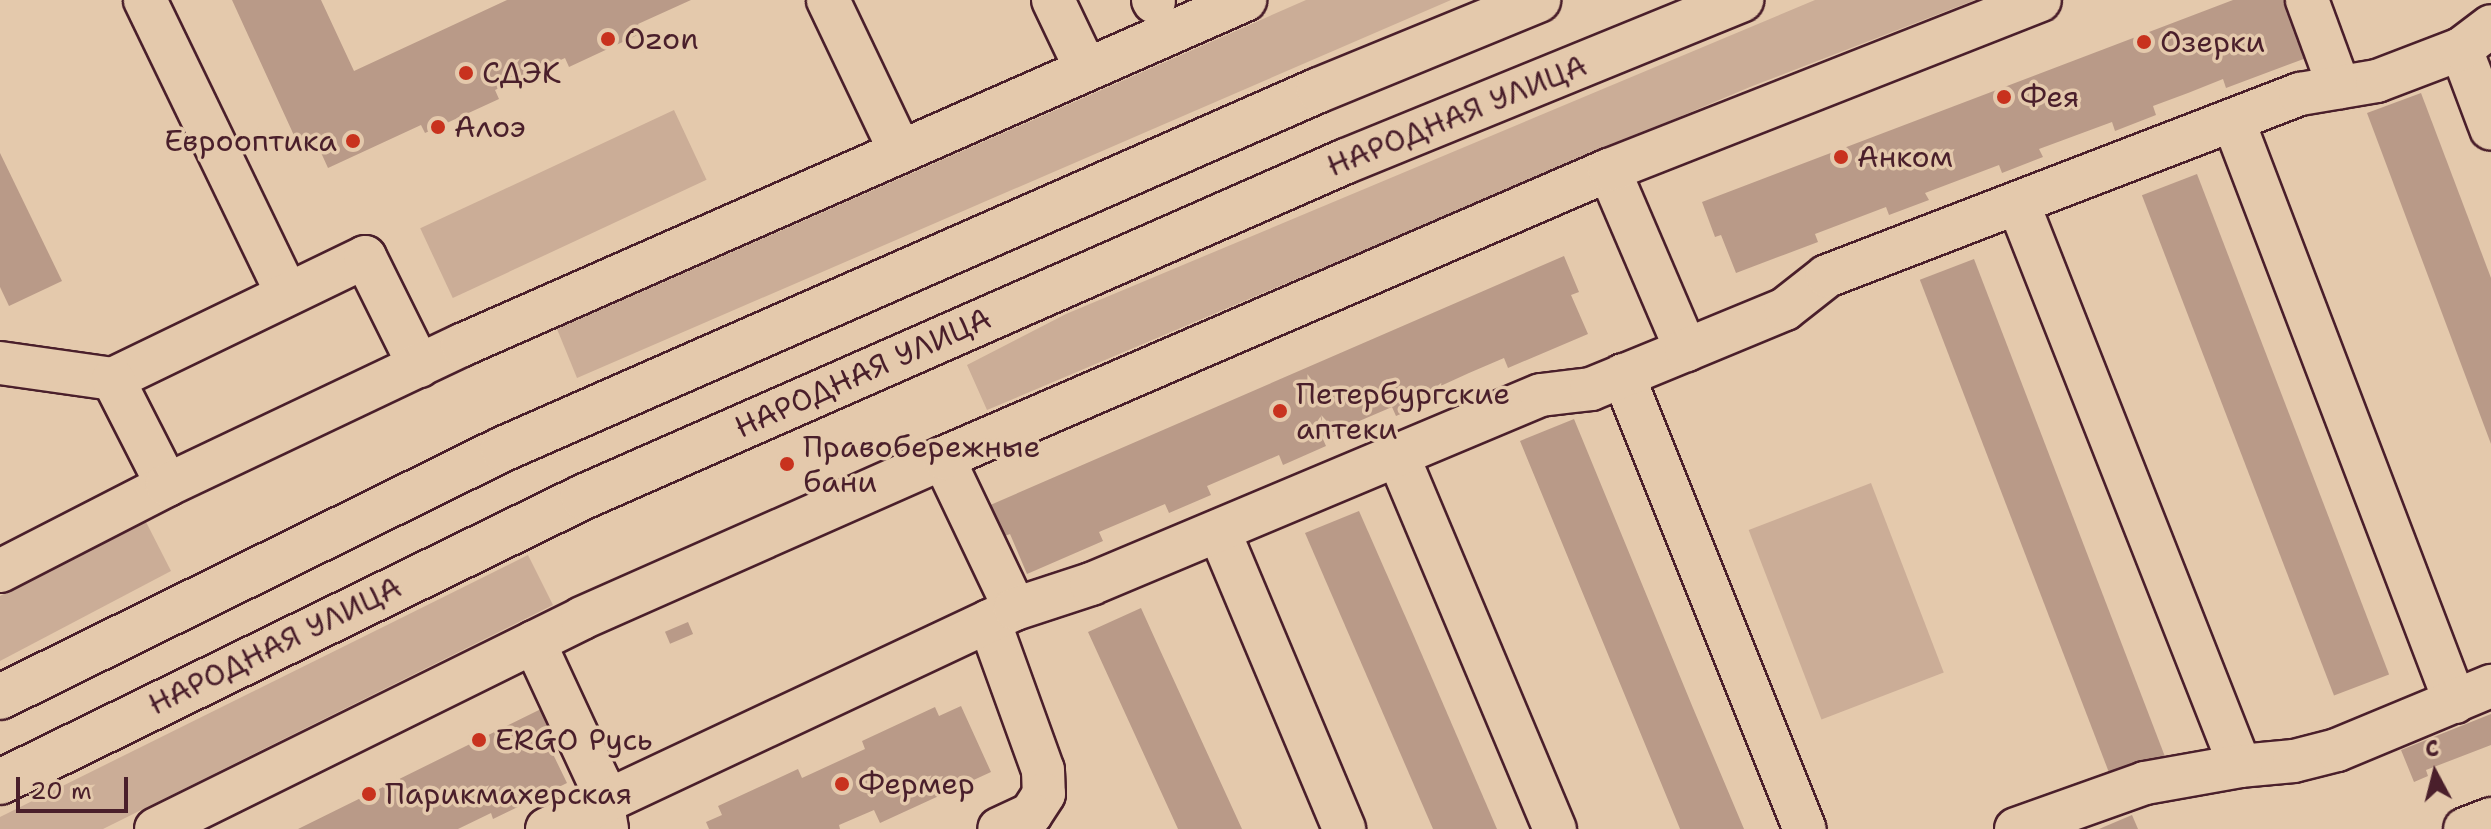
<!DOCTYPE html>
<html>
<head>
<meta charset="utf-8">
<style>
	body { margin:0 }
	#map { position:relative; width:2491px; height:829px; overflow:hidden; background:#e4c9ac; font-family:"Shantell Sans",sans-serif }
	div>[style] { position:absolute }
	.green>* { inset:0; background:#cbad97; transform-origin:0 0 }
	.building>* { inset:0; background:#b99a88; transform-origin:0 0 }
	.roads { filter:drop-shadow(2px 0 #4a1f2b) drop-shadow(-2px 0 #4a1f2b) drop-shadow(0 2px #4a1f2b) drop-shadow(0 -2px #4a1f2b) }
	.minor>* { height:42px; margin:-21px; padding:0 21px; transform-origin:21px; border-radius:21px; background:#e4c9ac }
	.major>* { height:44px; margin:-22px; padding:0 22px; transform-origin:22px; border-radius:22px; background:#e4c9ac }
	.dots>* { width:22px; height:22px; translate:-50% -50%; box-sizing:border-box; border:4px solid #e4c9ac; border-radius:50% }
	span { translate:-50% -50%; white-space:nowrap; text-align:center; line-height:1.15; -webkit-text-stroke:7px #e4c9ac; paint-order:stroke }
	.poi-label { font-size:30px; color:#4a1f2b }
	.left { translate:0 -50%; text-align:left }
	.right { translate:-100% -50%; text-align:right }
	.street-label { font-size:30px; color:#4a1f2b }
	.north { position:absolute; left:2395px; top:733px; width:80px; height:80px; -webkit-text-stroke:6px #e4c9ac; paint-order:stroke; rotate:353deg; font-size:22px; font-weight:700; line-height:32px; text-align:center; color:#4a1f2b }
	.north::after { content:''; display:block; margin:auto; width:28px; height:36px; background:#4a1f2b; clip-path:polygon(50% 0,100% 100%,50% 72%,0 100%) }
	.scale { position:absolute; left:16px; top:777px; width:112px; height:36px; box-sizing:border-box; border:4px solid #4a1f2b; border-top:0; padding-left:10px; font-size:24px; line-height:28px; white-space:nowrap; color:#4a1f2b; -webkit-text-stroke:6px #e4c9ac; paint-order:stroke }
</style>
</head>
<body>
<div id="map">
	<div class="green">
		<div style="clip-path:polygon(1306px 0,1451px 0,577px 378px,557px 329px)"></div>
		<div style="clip-path:polygon(1815px 0,1975px 0,1750px 87px,987px 410px,967px 365px,1066px 314px)"></div>
		<div style="left:674px;top:110px;width:77px;height:280px;rotate:65deg"></div>
		<div style="left:1871px;top:483px;width:203px;height:131px;rotate:69deg"></div>
		<div style="clip-path:polygon(145px 520px,171px 571px,0 661px,0 596px)"></div>
		<div style="clip-path:polygon(528px 555px,553px 605px,103px 829px,0 829px,0 817px)"></div>
	</div>
	<div class="building">
		<div style="clip-path:polygon(232px 0,321px 0,354px 71px,507px 0,691px 0,638px 24px,642px 33px,569px 67px,565px 58px,495px 90px,499px 99px,425px 133px,421px 125px,328px 168px,313px 135px,297px 142px)"></div>
		<div style="clip-path:polygon(2233px 0,2294px 0,2309px 57px,2226px 88px,2223px 79px,2188px 93px,2153px 106px,2156px 115px,2115px 131px,2112px 122px,2039px 149px,2043px 157px,2002px 173px,1999px 165px,1925px 193px,1929px 200px,1889px 215px,1886px 207px,1815px 234px,1818px 242px,1736px 273px,1721px 235px,1715px 237px,1702px 202px)"></div>
		<div style="clip-path:polygon(2421px 93px,2491px 278px,2491px 444px,2367px 113px)"></div>
		<div style="clip-path:polygon(0 153px,62px 281px,9px 306px,0 287px)"></div>
		<div style="left:2197px;top:174px;width:536px;height:59px;rotate:69deg"></div>
		<div style="clip-path:polygon(1564px 256px,1579px 292px,1571px 295px,1588px 334px,1508px 368px,1504px 358px,1469px 373px,1434px 389px,1438px 398px,1396px 416px,1392px 407px,1322px 437px,1326px 446px,1283px 465px,1279px 455px,1207px 486px,1211px 495px,1169px 513px,1165px 504px,1099px 532px,1103px 541px,1027px 574px,1010px 534px,1002px 537px,988px 506px)"></div>
		<div style="left:1974px;top:259px;width:536px;height:58px;rotate:69deg"></div>
		<div style="clip-path:polygon(1574px 419px,1693px 708px,1744px 829px,1680px 829px,1520px 441px)"></div>
		<div style="clip-path:polygon(1359px 511px,1413px 634px,1497px 829px,1433px 829px,1305px 533px)"></div>
		<div style="clip-path:polygon(1141px 608px,1160px 650px,1242px 829px,1178px 829px,1088px 632px)"></div>
		<div style="left:688px;top:622px;width:13px;height:25px;rotate:67deg"></div>
		<div style="clip-path:polygon(961px 706px,991px 772px,880px 823px,874px 810px,839px 825px,840px 829px,709px 829px,706px 822px,722px 815px,718px 806px,798px 769px,802px 778px,865px 749px,862px 741px,935px 707px,939px 716px)"></div>
		<div style="clip-path:polygon(541px 709px,557px 742px,549px 746px,567px 783px,493px 819px,491px 813px,458px 829px,298px 829px)"></div>
		<div style="clip-path:polygon(2491px 714px,2491px 745px,2426px 770px,2428px 776px,2414px 782px,2401px 750px)"></div>
		<div style="clip-path:polygon(2132px 815px,2138px 829px,2099px 829px)"></div>
	</div>
	<div class="roads">
		<div class="minor">
			<div style="left:145px;top:0;width:326px;rotate:64.2deg"></div>
			<div style="left:828px;top:0;width:165px;rotate:64.5deg"></div>
			<div style="left:1053px;top:0;width:74px;rotate:64.5deg"></div>
			<div style="left:1153px;top:0;width:2px;rotate:63deg"></div>
			<div style="left:2307px;top:0;width:93px;rotate:69.8deg"></div>
			<div style="left:2461px;top:49px;width:85px;rotate:69.4deg"></div>
			<div style="left:2233px;top:120px;width:623px;rotate:69.12deg"></div>
			<div style="left:1609px;top:170px;width:196px;rotate:66.8deg"></div>
			<div style="left:2018px;top:203px;width:605px;rotate:68.48deg"></div>
			<div style="left:2240px;top:766px;width:54px;rotate:-5.3deg"></div>
			<div style="left:2294px;top:761px;width:44px;rotate:-14.3deg"></div>
			<div style="left:2337px;top:750px;width:167px;rotate:-22.6deg"></div>
			<div style="left:0;top:363px;width:114px;rotate:8.1deg"></div>
			<div style="left:113px;top:379px;width:280px;rotate:-25.8deg"></div>
			<div style="left:365px;top:257px;width:122px;rotate:63.6deg"></div>
			<div style="left:1623px;top:375px;width:489px;rotate:68.2deg"></div>
			<div style="left:113px;top:379px;width:119px;rotate:63deg"></div>
			<div style="left:1398px;top:456px;width:405px;rotate:67.2deg"></div>
			<div style="left:943px;top:458px;width:167px;rotate:64.5deg"></div>
			<div style="left:1219px;top:531px;width:323px;rotate:67.2deg"></div>
			<div style="left:0;top:571px;width:188px;rotate:-27.2deg"></div>
			<div style="left:167px;top:485px;width:327px;rotate:-25.4deg"></div>
			<div style="left:462px;top:345px;width:856px;rotate:-23.78deg"></div>
			<div style="left:989px;top:621px;width:158px;rotate:70.1deg"></div>
			<div style="left:1043px;top:770px;width:24px;rotate:88deg"></div>
			<div style="left:1044px;top:794px;width:24px;rotate:123deg"></div>
			<div style="left:1031px;top:814px;width:35px;rotate:155deg"></div>
			<div style="left:534px;top:642px;width:154px;rotate:65.1deg"></div>
			<div style="left:599px;top:782px;width:48px;rotate:80.3deg"></div>
			<div style="left:156px;top:829px;width:475px;rotate:-26.3deg"></div>
			<div style="left:582px;top:618px;width:395px;rotate:-23.9deg"></div>
			<div style="left:943px;top:458px;width:726px;rotate:-23.39deg"></div>
			<div style="left:1609px;top:170px;width:463px;rotate:-21.5deg"></div>
			<div style="left:547px;top:829px;width:517px;rotate:-25.18deg"></div>
			<div style="left:1015px;top:609px;width:80px;rotate:-18.2deg"></div>
			<div style="left:1091px;top:584px;width:488px;rotate:-22.8deg"></div>
			<div style="left:1541px;top:395px;width:50px;rotate:-6.8deg"></div>
			<div style="left:1591px;top:389px;width:103px;rotate:-22.3deg"></div>
			<div style="left:1686px;top:350px;width:107px;rotate:-22.5deg"></div>
			<div style="left:1785px;top:309px;width:53px;rotate:-38.2deg"></div>
			<div style="left:1827px;top:276px;width:507px;rotate:-21.05deg"></div>
			<div style="left:2300px;top:94px;width:78px;rotate:-9.6deg"></div>
			<div style="left:2377px;top:81px;width:90px;rotate:-20.9deg"></div>
			<div style="left:2461px;top:49px;width:38px;rotate:-37deg"></div>
			<div style="left:2016px;top:829px;width:137px;rotate:-19.6deg"></div>
			<div style="left:2145px;top:783px;width:97px;rotate:-10.1deg"></div>
			<div style="left:2465px;top:829px;width:28px;rotate:-21deg"></div>
		</div>
		<div class="major">
			<div style="left:0;top:697px;width:561px;rotate:-26.25deg"></div>
			<div style="left:503px;top:449px;width:891px;rotate:-23.75deg"></div>
			<div style="left:1319px;top:90px;width:237px;rotate:-22.3deg"></div>
			<div style="left:0;top:782px;width:649px;rotate:-26.05deg"></div>
			<div style="left:583px;top:497px;width:834px;rotate:-23.77deg"></div>
			<div style="left:1346px;top:161px;width:427px;rotate:-22.2deg"></div>
		</div>
	</div>
	<div class="dots">
		<div style="left:608px;top:39px;background:#c8321e"></div>
		<div style="left:2144px;top:42px;background:#c8321e"></div>
		<div style="left:466px;top:73px;background:#c8321e"></div>
		<div style="left:2004px;top:97px;background:#c8321e"></div>
		<div style="left:438px;top:127px;background:#c8321e"></div>
		<div style="left:353px;top:141px;background:#c8321e"></div>
		<div style="left:1841px;top:157px;background:#c8321e"></div>
		<div style="left:1280px;top:411px;background:#c8321e"></div>
		<div style="left:787px;top:464px;background:#c8321e"></div>
		<div style="left:479px;top:740px;background:#c8321e"></div>
		<div style="left:842px;top:784px;background:#c8321e"></div>
		<div style="left:369px;top:794px;background:#c8321e"></div>
	</div>
	<div class="poi-label">
		<span class="left" style="left:624px;top:39px">Ozon</span>
		<span class="left" style="left:2160px;top:42px">Озерки</span>
		<span class="left" style="left:482px;top:73px">СДЭК</span>
		<span class="left" style="left:2020px;top:97px">Фея</span>
		<span class="left" style="left:454px;top:127px">Алоэ</span>
		<span class="right" style="left:337px;top:141px">Еврооптика</span>
		<span class="left" style="left:1857px;top:157px">Анком</span>
		<span class="left" style="left:1296px;top:411px">Петербургские<br>аптеки</span>
		<span class="left" style="left:803px;top:464px">Правобережные<br>бани</span>
		<span class="left" style="left:495px;top:740px">ERGO Русь</span>
		<span class="left" style="left:858px;top:784px">Фермер</span>
		<span class="left" style="left:385px;top:794px">Парикмахерская</span>
	</div>
	<div class="street-label">
		<span style="left:1457px;top:116px;rotate:-22deg">НАРОДНАЯ УЛИЦА</span>
		<span style="left:863px;top:373px;rotate:-24deg">НАРОДНАЯ УЛИЦА</span>
		<span style="left:275px;top:646px;rotate:-26deg">НАРОДНАЯ УЛИЦА</span>
	</div>
	<div class="north">С</div>
	<div class="scale">20 m</div>
</div>
</body>
</html>
